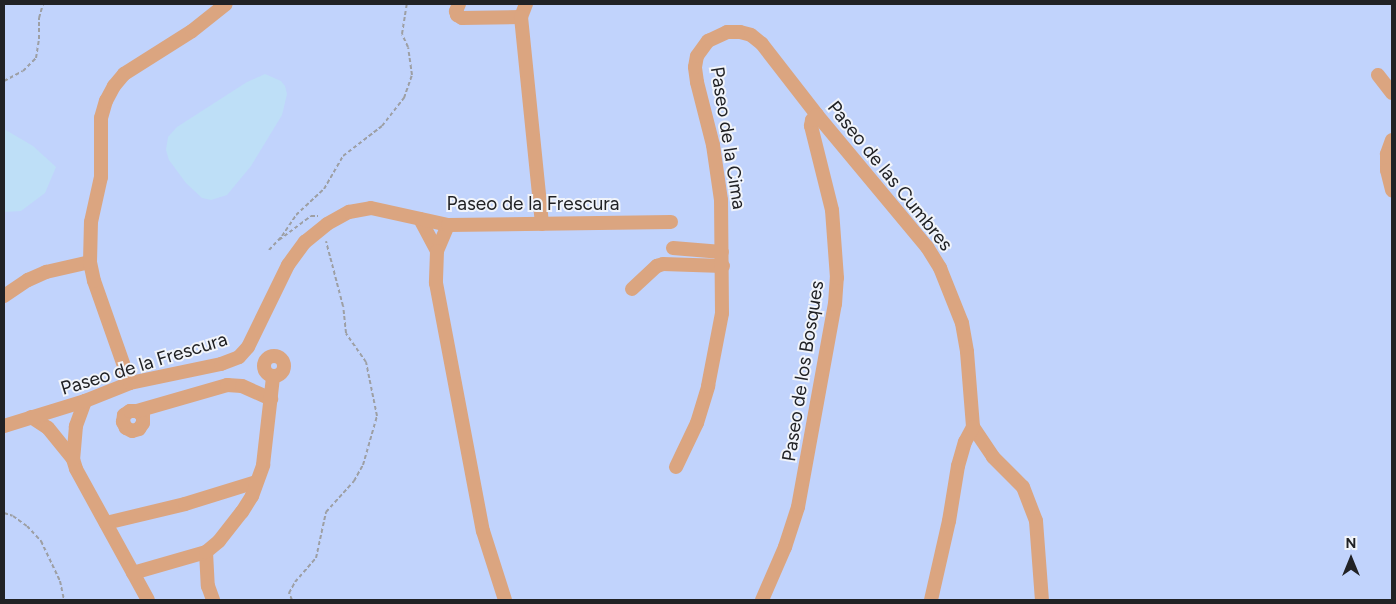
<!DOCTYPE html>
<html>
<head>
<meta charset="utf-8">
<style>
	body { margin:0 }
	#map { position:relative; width:1396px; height:604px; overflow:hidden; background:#f1f4fa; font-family:Figtree,sans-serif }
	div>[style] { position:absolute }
	.green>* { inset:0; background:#c1d3fc; transform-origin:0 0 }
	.water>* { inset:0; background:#bedff7 }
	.path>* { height:2px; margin-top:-1px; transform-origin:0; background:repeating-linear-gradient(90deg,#9d9fa4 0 4px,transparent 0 6.5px) }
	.minor>* { height:14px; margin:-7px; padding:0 7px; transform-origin:7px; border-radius:7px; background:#dba580 }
	.minor>.ring { margin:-7px; padding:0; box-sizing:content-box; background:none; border:14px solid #dba580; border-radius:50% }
	span { translate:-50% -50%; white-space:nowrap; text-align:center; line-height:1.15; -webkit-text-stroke:4px #f1f4fa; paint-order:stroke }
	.street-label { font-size:19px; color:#212225 }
	.frame { position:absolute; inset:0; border:5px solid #212225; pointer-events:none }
	.north { position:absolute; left:1326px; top:534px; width:50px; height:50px; -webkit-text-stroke:4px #f1f4fa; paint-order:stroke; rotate:0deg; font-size:14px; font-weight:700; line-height:20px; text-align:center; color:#212225 }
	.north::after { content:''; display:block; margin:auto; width:18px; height:22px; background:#212225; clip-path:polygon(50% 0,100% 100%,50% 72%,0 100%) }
</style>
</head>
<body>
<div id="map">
	<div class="green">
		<div style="left:4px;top:4px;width:1388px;height:596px"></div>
	</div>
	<div class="water">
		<div style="clip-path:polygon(265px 74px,281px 81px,285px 86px,287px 94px,282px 115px,251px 166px,227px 195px,211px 200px,202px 198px,186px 183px,169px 160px,166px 150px,168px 137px,177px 127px,247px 82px)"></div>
		<div style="clip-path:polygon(4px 129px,33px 146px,56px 167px,45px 193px,21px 211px,4px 212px)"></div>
	</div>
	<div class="path">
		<div style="left:4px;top:81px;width:21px;rotate:-28deg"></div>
		<div style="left:23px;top:71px;width:18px;rotate:-45deg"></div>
		<div style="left:36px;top:58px;width:19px;rotate:-81deg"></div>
		<div style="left:39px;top:39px;width:21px;rotate:-90deg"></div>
		<div style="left:39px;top:18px;width:15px;rotate:-74deg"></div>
		<div style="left:279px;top:240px;width:40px;rotate:-37deg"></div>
		<div style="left:311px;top:216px;width:7px"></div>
		<div style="left:269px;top:250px;width:19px;rotate:-47deg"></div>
		<div style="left:282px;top:236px;width:25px;rotate:-56deg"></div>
		<div style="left:296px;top:215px;width:38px;rotate:-43deg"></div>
		<div style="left:324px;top:189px;width:38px;rotate:-60deg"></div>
		<div style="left:343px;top:156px;width:49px;rotate:-37.6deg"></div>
		<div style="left:382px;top:126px;width:36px;rotate:-52deg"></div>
		<div style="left:404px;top:98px;width:24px;rotate:-71deg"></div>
		<div style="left:412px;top:75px;width:28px;rotate:-98deg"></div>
		<div style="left:408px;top:47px;width:14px;rotate:-115deg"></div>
		<div style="left:402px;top:34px;width:30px;rotate:-81deg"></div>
		<div style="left:4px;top:513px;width:9px;rotate:18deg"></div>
		<div style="left:13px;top:516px;width:17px;rotate:36deg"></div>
		<div style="left:27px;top:526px;width:21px;rotate:47deg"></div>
		<div style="left:41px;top:541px;width:44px;rotate:64.6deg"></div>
		<div style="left:60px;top:581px;width:19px;rotate:78deg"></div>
		<div style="left:292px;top:600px;width:8px;rotate:-113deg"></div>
		<div style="left:289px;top:593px;width:13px;rotate:-61deg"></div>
		<div style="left:295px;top:582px;width:32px;rotate:-49deg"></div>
		<div style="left:316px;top:558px;width:47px;rotate:-77.7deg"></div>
		<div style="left:326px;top:512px;width:42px;rotate:-47.9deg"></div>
		<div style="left:354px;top:481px;width:18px;rotate:-61deg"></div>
		<div style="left:363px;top:465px;width:51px;rotate:-74.1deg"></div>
		<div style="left:377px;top:416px;width:55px;rotate:-101.5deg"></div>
		<div style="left:366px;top:362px;width:35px;rotate:-125deg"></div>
		<div style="left:346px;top:333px;width:27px;rotate:-96deg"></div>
		<div style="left:343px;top:306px;width:67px;rotate:-104.7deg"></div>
	</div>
	<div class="minor">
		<div style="left:459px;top:4px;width:8px;rotate:113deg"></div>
		<div style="left:456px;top:11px;width:4px;rotate:76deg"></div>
		<div style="left:457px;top:15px;width:6px;rotate:31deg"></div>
		<div style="left:462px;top:18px;width:59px;rotate:-1deg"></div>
		<div style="left:526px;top:4px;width:14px;rotate:111deg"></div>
		<div style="left:521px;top:17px;width:208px;rotate:84.2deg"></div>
		<div style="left:1378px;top:75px;width:23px;rotate:52deg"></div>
		<div style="left:1392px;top:140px;width:15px;rotate:110deg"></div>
		<div style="left:1387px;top:154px;width:16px;rotate:90deg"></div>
		<div style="left:1387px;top:170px;width:21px;rotate:76deg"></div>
		<div style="left:420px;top:219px;width:36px;rotate:62deg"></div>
		<div style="left:448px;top:225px;width:28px;rotate:113deg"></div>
		<div style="left:437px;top:251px;width:32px;rotate:92deg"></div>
		<div style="left:436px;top:283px;width:252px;rotate:79.3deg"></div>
		<div style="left:483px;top:531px;width:72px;rotate:72.3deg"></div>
		<div style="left:673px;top:248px;width:49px;rotate:4.7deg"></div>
		<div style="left:632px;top:289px;width:34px;rotate:-43deg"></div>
		<div style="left:657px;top:266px;width:6px;rotate:-18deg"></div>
		<div style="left:663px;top:264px;width:60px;rotate:1.9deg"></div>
		<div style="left:4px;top:296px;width:29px;rotate:-34deg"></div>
		<div style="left:28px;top:280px;width:20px;rotate:-24deg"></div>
		<div style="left:46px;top:272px;width:45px;rotate:-12.8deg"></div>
		<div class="ring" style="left:264px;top:356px;width:6px;height:6px"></div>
		<div style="left:130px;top:383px;width:108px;rotate:-109.4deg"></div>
		<div style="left:94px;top:281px;width:19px;rotate:-102deg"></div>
		<div style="left:90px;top:262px;width:40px;rotate:-88.6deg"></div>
		<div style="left:91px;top:222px;width:46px;rotate:-77.5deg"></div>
		<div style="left:101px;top:177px;width:59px;rotate:-90deg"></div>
		<div style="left:101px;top:118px;width:18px;rotate:-74deg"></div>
		<div style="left:106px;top:101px;width:17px;rotate:-62deg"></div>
		<div style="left:114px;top:86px;width:16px;rotate:-50deg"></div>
		<div style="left:124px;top:74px;width:80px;rotate:-32.3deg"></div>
		<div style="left:192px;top:31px;width:43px;rotate:-38.5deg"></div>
		<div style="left:85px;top:401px;width:27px;rotate:110deg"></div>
		<div style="left:76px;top:426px;width:33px;rotate:95deg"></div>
		<div style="left:73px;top:459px;width:10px;rotate:73deg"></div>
		<div style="left:76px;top:469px;width:149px;rotate:61.2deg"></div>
		<div style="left:137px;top:411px;width:8px;rotate:40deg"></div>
		<div style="left:143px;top:416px;width:7px;rotate:90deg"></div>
		<div style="left:143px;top:423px;width:7px;rotate:124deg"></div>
		<div style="left:139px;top:429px;width:7px;rotate:164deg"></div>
		<div style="left:132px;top:431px;width:7px;rotate:-153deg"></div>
		<div style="left:126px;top:428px;width:7px;rotate:-117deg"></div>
		<div style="left:123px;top:422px;width:7px;rotate:-82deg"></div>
		<div style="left:124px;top:415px;width:7px;rotate:-34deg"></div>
		<div style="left:130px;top:411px;width:7px"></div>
		<div style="left:137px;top:411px;width:94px;rotate:-16.1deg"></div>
		<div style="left:227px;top:385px;width:15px;rotate:4deg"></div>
		<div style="left:242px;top:386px;width:32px;rotate:24deg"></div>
		<div style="left:31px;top:417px;width:20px;rotate:33deg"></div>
		<div style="left:48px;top:428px;width:40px;rotate:51deg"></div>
		<div style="left:4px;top:426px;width:85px;rotate:-17.2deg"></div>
		<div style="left:85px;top:401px;width:48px;rotate:-21.8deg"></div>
		<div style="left:130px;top:383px;width:93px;rotate:-11.8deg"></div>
		<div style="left:221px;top:364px;width:19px;rotate:-21deg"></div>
		<div style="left:239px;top:357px;width:13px;rotate:-48deg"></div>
		<div style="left:248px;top:347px;width:91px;rotate:-64deg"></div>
		<div style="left:288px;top:265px;width:29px;rotate:-54deg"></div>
		<div style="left:305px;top:242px;width:28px;rotate:-39deg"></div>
		<div style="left:327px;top:224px;width:25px;rotate:-29deg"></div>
		<div style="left:349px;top:212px;width:22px;rotate:-10deg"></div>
		<div style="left:371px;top:208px;width:79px;rotate:12.4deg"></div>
		<div style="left:448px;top:225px;width:223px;rotate:-0.8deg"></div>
		<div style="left:676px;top:467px;width:49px;rotate:-64.5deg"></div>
		<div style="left:697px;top:423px;width:39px;rotate:-73deg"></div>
		<div style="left:708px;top:386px;width:74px;rotate:-79.1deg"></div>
		<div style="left:722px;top:313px;width:113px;rotate:-90.5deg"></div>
		<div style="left:721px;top:200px;width:56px;rotate:-98.3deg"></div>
		<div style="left:713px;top:145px;width:65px;rotate:-104.3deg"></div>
		<div style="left:697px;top:82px;width:15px;rotate:-98deg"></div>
		<div style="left:695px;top:67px;width:11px;rotate:-80deg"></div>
		<div style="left:697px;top:56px;width:19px;rotate:-54deg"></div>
		<div style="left:708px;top:41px;width:21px;rotate:-25deg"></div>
		<div style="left:727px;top:32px;width:13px"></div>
		<div style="left:740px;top:32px;width:11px;rotate:15deg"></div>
		<div style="left:751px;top:35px;width:14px;rotate:39deg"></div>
		<div style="left:762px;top:44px;width:90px;rotate:52.2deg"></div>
		<div style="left:817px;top:115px;width:172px;rotate:50.2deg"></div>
		<div style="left:927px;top:247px;width:25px;rotate:58deg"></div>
		<div style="left:940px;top:268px;width:59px;rotate:68.2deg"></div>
		<div style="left:962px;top:323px;width:29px;rotate:80deg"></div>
		<div style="left:967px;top:352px;width:75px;rotate:85.4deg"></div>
		<div style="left:973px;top:427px;width:36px;rotate:56deg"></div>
		<div style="left:993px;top:457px;width:42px;rotate:45deg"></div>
		<div style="left:1023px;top:487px;width:36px;rotate:69deg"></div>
		<div style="left:1036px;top:521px;width:79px;rotate:85.7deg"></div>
		<div style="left:106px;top:523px;width:81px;rotate:-13.5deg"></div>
		<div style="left:185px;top:504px;width:74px;rotate:-17.2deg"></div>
		<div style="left:206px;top:552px;width:34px;rotate:87deg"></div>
		<div style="left:208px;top:586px;width:15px;rotate:70deg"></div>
		<div style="left:133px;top:573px;width:76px;rotate:-16deg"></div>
		<div style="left:206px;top:552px;width:17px;rotate:-40deg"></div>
		<div style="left:219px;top:541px;width:37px;rotate:-52deg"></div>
		<div style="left:242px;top:512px;width:19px;rotate:-58deg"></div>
		<div style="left:252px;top:496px;width:33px;rotate:-70deg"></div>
		<div style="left:263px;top:465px;width:89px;rotate:-83.5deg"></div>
		<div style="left:762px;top:600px;width:58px;rotate:-66.5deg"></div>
		<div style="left:785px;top:547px;width:42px;rotate:-72deg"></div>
		<div style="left:798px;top:507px;width:206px;rotate:-79.7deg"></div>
		<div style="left:835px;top:304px;width:26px;rotate:-86deg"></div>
		<div style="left:837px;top:278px;width:68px;rotate:-94.2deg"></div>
		<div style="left:832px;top:210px;width:87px;rotate:-104deg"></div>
		<div style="left:811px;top:126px;width:6px;rotate:-81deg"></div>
		<div style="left:812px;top:120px;width:7px;rotate:-45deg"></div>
		<div style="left:931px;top:600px;width:81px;rotate:-77.2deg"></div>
		<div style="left:949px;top:521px;width:56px;rotate:-80.7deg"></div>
		<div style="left:958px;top:466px;width:25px;rotate:-74deg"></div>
		<div style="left:965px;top:442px;width:17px;rotate:-62deg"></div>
	</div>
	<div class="street-label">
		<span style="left:728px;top:138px;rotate:81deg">Paseo de la Cima</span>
		<span style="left:890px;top:176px;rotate:51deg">Paseo de las Cumbres</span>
		<span style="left:533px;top:204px">Paseo de la Frescura</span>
		<span style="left:144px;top:364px;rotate:-17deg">Paseo de la Frescura</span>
		<span style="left:803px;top:371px;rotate:-81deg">Paseo de los Bosques</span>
	</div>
	<div class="frame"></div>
	<div class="north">N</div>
</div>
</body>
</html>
